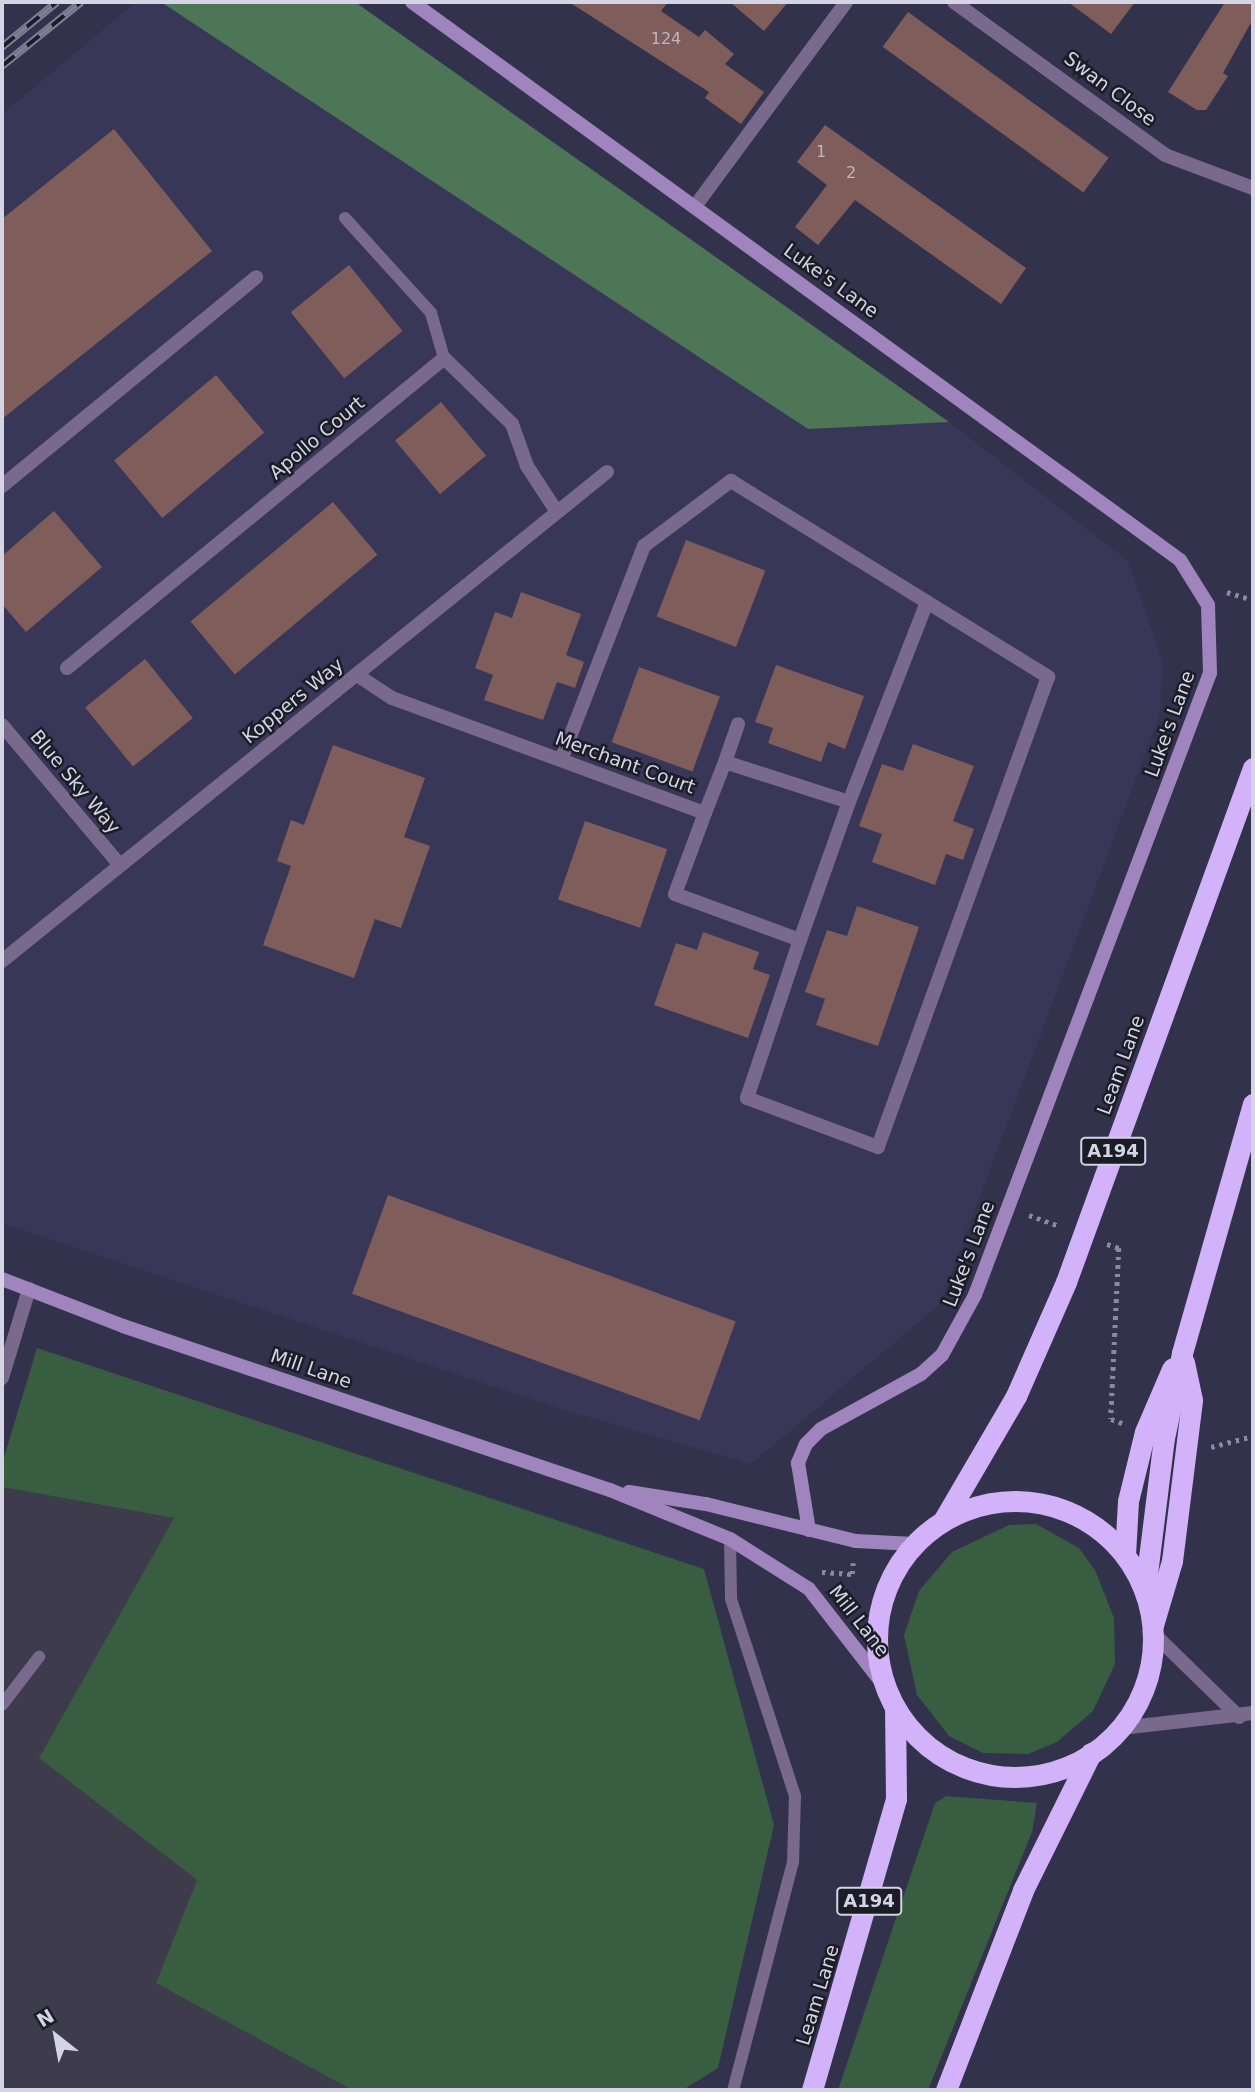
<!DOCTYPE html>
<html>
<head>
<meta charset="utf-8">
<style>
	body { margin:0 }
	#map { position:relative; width:1255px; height:2092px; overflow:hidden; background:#33324c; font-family:"DejaVu Sans",sans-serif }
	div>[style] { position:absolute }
	.built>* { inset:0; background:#393758 }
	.industrial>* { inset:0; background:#3d3b4c }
	.green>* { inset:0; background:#385d41 }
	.forest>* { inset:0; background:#4c7656 }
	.building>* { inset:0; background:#7f5d5a; transform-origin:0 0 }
	.path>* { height:4.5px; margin-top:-2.25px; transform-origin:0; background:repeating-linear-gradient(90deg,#8a8a9e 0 3.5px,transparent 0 8.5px) }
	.lane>* { height:12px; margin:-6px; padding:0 6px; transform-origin:6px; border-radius:6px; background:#79698d }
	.street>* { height:14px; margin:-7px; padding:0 7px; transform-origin:7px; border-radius:7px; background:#79698d }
	.secondary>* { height:14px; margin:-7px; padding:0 7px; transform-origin:7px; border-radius:7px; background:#9f84bd }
	.highway>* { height:21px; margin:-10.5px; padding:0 10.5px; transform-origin:10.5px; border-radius:10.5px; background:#d2b2f8 }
	.highway>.ring { margin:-10.5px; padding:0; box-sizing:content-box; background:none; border:21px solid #d2b2f8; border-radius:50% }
	.rail>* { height:8px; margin-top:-4px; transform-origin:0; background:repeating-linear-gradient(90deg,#1c1c27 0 16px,#7e7d93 0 32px); box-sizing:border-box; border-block:2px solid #7e7d93 }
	span { translate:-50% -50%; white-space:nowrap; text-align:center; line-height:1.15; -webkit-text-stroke:5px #1c1c27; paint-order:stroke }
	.number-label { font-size:16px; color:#bfb6c2 }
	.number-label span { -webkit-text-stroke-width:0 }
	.shield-label span { padding:2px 5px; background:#1c1c27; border:2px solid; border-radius:5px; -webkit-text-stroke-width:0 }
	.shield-label { font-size:18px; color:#d4d4e4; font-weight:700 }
	.street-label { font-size:19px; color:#d4d4e4 }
	.frame { position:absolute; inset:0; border:4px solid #d4d4e4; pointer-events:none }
	.north { position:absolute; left:21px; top:2001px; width:70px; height:70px; -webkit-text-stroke:5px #1c1c27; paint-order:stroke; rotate:329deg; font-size:19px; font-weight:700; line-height:28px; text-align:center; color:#d4d4e4 }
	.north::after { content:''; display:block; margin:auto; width:24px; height:32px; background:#d4d4e4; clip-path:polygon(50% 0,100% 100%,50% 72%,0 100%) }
</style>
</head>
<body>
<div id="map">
	<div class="built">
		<div style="clip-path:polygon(136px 2px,161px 2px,808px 428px,949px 422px,1128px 561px,1163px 663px,1160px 714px,940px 1304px,751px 1464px,558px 1408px,2px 1223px,2px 114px)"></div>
	</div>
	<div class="industrial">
		<div style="clip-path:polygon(2px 1487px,174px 1518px,39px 1758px,197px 1880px,156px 1983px,352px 2090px,2px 2090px)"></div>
	</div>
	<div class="green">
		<div style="clip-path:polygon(37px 1348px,704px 1569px,774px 1825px,718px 2068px,683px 2090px,352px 2090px,156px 1983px,197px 1880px,39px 1758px,174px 1518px,2px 1487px,2px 1464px)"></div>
		<div style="clip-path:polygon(1036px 1524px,1079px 1548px,1095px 1570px,1114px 1618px,1115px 1664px,1093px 1711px,1057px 1742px,1028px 1754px,983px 1753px,949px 1736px,917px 1695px,904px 1635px,919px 1591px,952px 1552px,1009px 1525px)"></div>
		<div style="clip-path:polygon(946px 1796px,1037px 1803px,1032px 1832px,928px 2090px,838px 2090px,935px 1803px)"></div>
	</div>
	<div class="forest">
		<div style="clip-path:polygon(161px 2px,355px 2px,949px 422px,808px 429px)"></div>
	</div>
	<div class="building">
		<div style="clip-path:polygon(569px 2px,668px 2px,661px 11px,699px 37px,705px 30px,734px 54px,725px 64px,764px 92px,741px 124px,705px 98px,709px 92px)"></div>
		<div style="clip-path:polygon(730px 2px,788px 2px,764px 31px)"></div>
		<div style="clip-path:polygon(1068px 2px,1135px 2px,1111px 34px)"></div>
		<div style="clip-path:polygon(1225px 2px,1253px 2px,1253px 19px,1223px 73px,1228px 76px,1206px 110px,1197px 110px,1168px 92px)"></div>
		<div style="left:908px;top:12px;width:248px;height:43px;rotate:36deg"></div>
		<div style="clip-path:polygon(825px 125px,1026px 268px,1001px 304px,855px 200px,818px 245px,795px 227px,827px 185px,797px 162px)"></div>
		<div style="clip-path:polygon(114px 129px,212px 251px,2px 419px,2px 219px)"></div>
		<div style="left:349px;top:265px;width:85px;height:75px;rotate:51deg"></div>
		<div style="left:216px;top:375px;width:75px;height:133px;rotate:50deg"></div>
		<div style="left:441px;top:402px;width:70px;height:60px;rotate:50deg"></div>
		<div style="left:333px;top:502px;width:69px;height:186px;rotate:50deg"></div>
		<div style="clip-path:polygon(54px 511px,102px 567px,26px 632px,2px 604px,2px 556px)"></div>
		<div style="left:686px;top:540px;width:85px;height:82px;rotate:21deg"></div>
		<div style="clip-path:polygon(521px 592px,581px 614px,566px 655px,584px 662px,575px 688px,557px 682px,543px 720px,484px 700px,493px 675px,475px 668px,495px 612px,512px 618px)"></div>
		<div style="left:145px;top:659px;width:76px;height:77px;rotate:51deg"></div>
		<div style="clip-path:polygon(776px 665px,864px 696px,845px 749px,828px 742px,821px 762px,768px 743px,773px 728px,755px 722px)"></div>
		<div style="left:639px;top:667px;width:86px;height:80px;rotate:20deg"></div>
		<div style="clip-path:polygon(913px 744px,974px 766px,953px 821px,974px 829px,963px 860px,946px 854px,935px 885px,872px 862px,882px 834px,859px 826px,882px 764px,903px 771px)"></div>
		<div style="clip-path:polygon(333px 745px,425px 778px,404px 837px,430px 846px,401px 928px,375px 919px,354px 978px,263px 945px,291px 866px,277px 861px,291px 820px,304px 825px)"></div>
		<div style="left:585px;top:821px;width:87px;height:83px;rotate:19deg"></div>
		<div style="clip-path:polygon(857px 906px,919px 927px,878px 1046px,816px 1025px,825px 999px,805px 992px,827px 930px,847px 936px)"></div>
		<div style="clip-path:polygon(703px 932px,759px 952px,753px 969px,770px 975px,748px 1038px,654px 1005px,676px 943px,697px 950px)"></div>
		<div style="left:388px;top:1195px;width:370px;height:105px;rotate:20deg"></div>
	</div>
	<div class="path">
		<div style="left:1227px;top:592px;width:27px;rotate:17deg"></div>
		<div style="left:1029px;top:1215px;width:33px;rotate:20deg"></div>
		<div style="left:1107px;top:1244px;width:13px;rotate:18deg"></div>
		<div style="left:1119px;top:1248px;width:171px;rotate:92.7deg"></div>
		<div style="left:1111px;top:1419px;width:12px;rotate:20deg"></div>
		<div style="left:1211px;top:1447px;width:43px;rotate:-14.7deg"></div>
		<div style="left:822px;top:1572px;width:30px;rotate:4deg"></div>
		<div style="left:852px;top:1574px;width:11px;rotate:-85deg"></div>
	</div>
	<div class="lane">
		<div style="left:345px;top:218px;width:128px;rotate:47.8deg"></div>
		<div style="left:431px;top:313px;width:47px;rotate:73.9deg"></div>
		<div style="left:730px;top:1539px;width:60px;rotate:89deg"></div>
		<div style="left:731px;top:1599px;width:207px;rotate:72deg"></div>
		<div style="left:795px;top:1796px;width:66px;rotate:91.7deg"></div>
		<div style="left:793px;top:1862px;width:236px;rotate:104.7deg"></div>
		<div style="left:2px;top:1705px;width:61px;rotate:-52.4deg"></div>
	</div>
	<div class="street">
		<div style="left:954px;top:2px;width:261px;rotate:35.9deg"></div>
		<div style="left:1165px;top:155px;width:94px;rotate:20.6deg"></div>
		<div style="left:696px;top:205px;width:252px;rotate:-53.5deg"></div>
		<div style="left:2px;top:486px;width:329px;rotate:-39.4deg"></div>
		<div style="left:67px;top:668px;width:488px;rotate:-39.4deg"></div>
		<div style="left:444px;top:358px;width:95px;rotate:44.1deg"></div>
		<div style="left:512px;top:424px;width:45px;rotate:70.3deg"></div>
		<div style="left:527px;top:466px;width:51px;rotate:56.9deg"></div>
		<div style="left:357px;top:675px;width:42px;rotate:33.3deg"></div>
		<div style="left:392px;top:698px;width:333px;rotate:20.2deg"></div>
		<div style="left:705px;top:813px;width:55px;rotate:-68.6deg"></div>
		<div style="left:725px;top:762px;width:130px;rotate:17.9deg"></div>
		<div style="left:849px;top:802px;width:215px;rotate:-68.7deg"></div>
		<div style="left:2px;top:725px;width:182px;rotate:49.9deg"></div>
		<div style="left:561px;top:760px;width:230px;rotate:-68.8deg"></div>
		<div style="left:644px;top:546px;width:109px;rotate:-36.8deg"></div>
		<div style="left:731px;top:481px;width:373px;rotate:31.7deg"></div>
		<div style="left:1048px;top:677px;width:500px;rotate:109.9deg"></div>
		<div style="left:878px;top:1147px;width:140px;rotate:-159.5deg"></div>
		<div style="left:747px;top:1098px;width:167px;rotate:-71.5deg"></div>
		<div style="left:800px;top:940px;width:133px;rotate:-159.8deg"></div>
		<div style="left:675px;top:894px;width:86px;rotate:-69.7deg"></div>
		<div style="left:725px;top:762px;width:40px;rotate:-71.1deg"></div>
		<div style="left:800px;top:940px;width:146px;rotate:-70.5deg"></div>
		<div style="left:2px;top:961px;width:778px;rotate:-38.95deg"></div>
		<div style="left:2px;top:1378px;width:93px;rotate:-73.1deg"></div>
		<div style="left:1154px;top:1634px;width:119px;rotate:44.3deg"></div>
		<div style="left:1121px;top:1728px;width:133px;rotate:-6.5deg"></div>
	</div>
	<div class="secondary">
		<div style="left:412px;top:2px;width:949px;rotate:36deg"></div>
		<div style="left:1180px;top:560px;width:53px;rotate:58.1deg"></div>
		<div style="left:1208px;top:605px;width:68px;rotate:88.3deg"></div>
		<div style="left:1210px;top:673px;width:665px;rotate:110.7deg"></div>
		<div style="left:975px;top:1295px;width:68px;rotate:118.8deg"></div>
		<div style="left:942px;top:1355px;width:28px;rotate:138deg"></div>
		<div style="left:921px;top:1374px;width:114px;rotate:151.2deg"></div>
		<div style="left:821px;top:1429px;width:21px;rotate:135deg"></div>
		<div style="left:806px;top:1444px;width:21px;rotate:113deg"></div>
		<div style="left:798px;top:1463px;width:68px;rotate:80.7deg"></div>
		<div style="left:2px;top:1279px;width:130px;rotate:21.2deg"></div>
		<div style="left:123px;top:1326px;width:514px;rotate:18.61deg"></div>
		<div style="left:610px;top:1490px;width:130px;rotate:22.2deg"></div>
		<div style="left:730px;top:1539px;width:93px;rotate:32.3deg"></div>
		<div style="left:809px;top:1589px;width:125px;rotate:52.1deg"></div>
		<div style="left:629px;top:1492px;width:78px;rotate:8.9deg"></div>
		<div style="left:706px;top:1504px;width:154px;rotate:13.9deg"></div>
		<div style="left:856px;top:1541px;width:58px;rotate:3deg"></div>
	</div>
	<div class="highway">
		<div class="ring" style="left:877px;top:1501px;width:255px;height:255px"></div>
		<div style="left:943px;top:1521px;width:145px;rotate:-59.7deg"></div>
		<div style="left:1016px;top:1396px;width:124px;rotate:-66.3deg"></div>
		<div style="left:1066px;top:1282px;width:547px;rotate:-70.01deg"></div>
		<div style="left:1125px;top:1555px;width:54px;rotate:-86.8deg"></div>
		<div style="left:1128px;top:1501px;width:71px;rotate:-76.2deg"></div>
		<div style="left:1145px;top:1432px;width:69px;rotate:-66.8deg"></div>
		<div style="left:1145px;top:1590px;width:153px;rotate:-82.9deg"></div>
		<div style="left:1164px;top:1438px;width:87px;rotate:-78deg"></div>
		<div style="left:1182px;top:1353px;width:259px;rotate:-74.1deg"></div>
		<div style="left:1153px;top:1625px;width:67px;rotate:-73.5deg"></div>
		<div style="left:1172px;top:1561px;width:162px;rotate:-82.9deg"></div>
		<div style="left:1192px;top:1400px;width:39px;rotate:-102deg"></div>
		<div style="left:812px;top:2090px;width:303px;rotate:-73.9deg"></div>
		<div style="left:896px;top:1799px;width:90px;rotate:-90.6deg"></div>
		<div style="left:946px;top:2090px;width:214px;rotate:-68.9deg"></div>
		<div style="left:1023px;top:1890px;width:153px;rotate:-63.6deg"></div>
	</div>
	<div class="rail">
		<div style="left:2px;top:47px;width:71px;rotate:-39.3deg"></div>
		<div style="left:2px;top:66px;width:102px;rotate:-39deg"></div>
	</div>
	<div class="number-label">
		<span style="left:666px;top:39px">124</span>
		<span style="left:821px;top:152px">1</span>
		<span style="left:851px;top:173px">2</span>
	</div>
	<div class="shield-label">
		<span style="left:1113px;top:1151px">A194</span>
		<span style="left:869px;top:1901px">A194</span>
	</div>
	<div class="street-label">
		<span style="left:1110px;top:89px;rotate:37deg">Swan Close</span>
		<span style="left:831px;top:281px;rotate:36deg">Luke's Lane</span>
		<span style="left:317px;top:438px;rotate:-40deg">Apollo Court</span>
		<span style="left:293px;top:701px;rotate:-39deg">Koppers Way</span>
		<span style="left:1170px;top:724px;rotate:-70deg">Luke's Lane</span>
		<span style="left:625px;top:763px;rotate:20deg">Merchant Court</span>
		<span style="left:75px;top:782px;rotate:50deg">Blue Sky Way</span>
		<span style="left:1121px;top:1065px;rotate:-70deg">Leam Lane</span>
		<span style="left:969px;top:1254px;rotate:-69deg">Luke's Lane</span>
		<span style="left:311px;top:1369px;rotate:19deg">Mill Lane</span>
		<span style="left:859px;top:1621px;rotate:52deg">Mill Lane</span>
		<span style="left:818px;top:1995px;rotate:-73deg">Leam Lane</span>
	</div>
	<div class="frame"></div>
	<div class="north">N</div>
</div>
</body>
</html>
